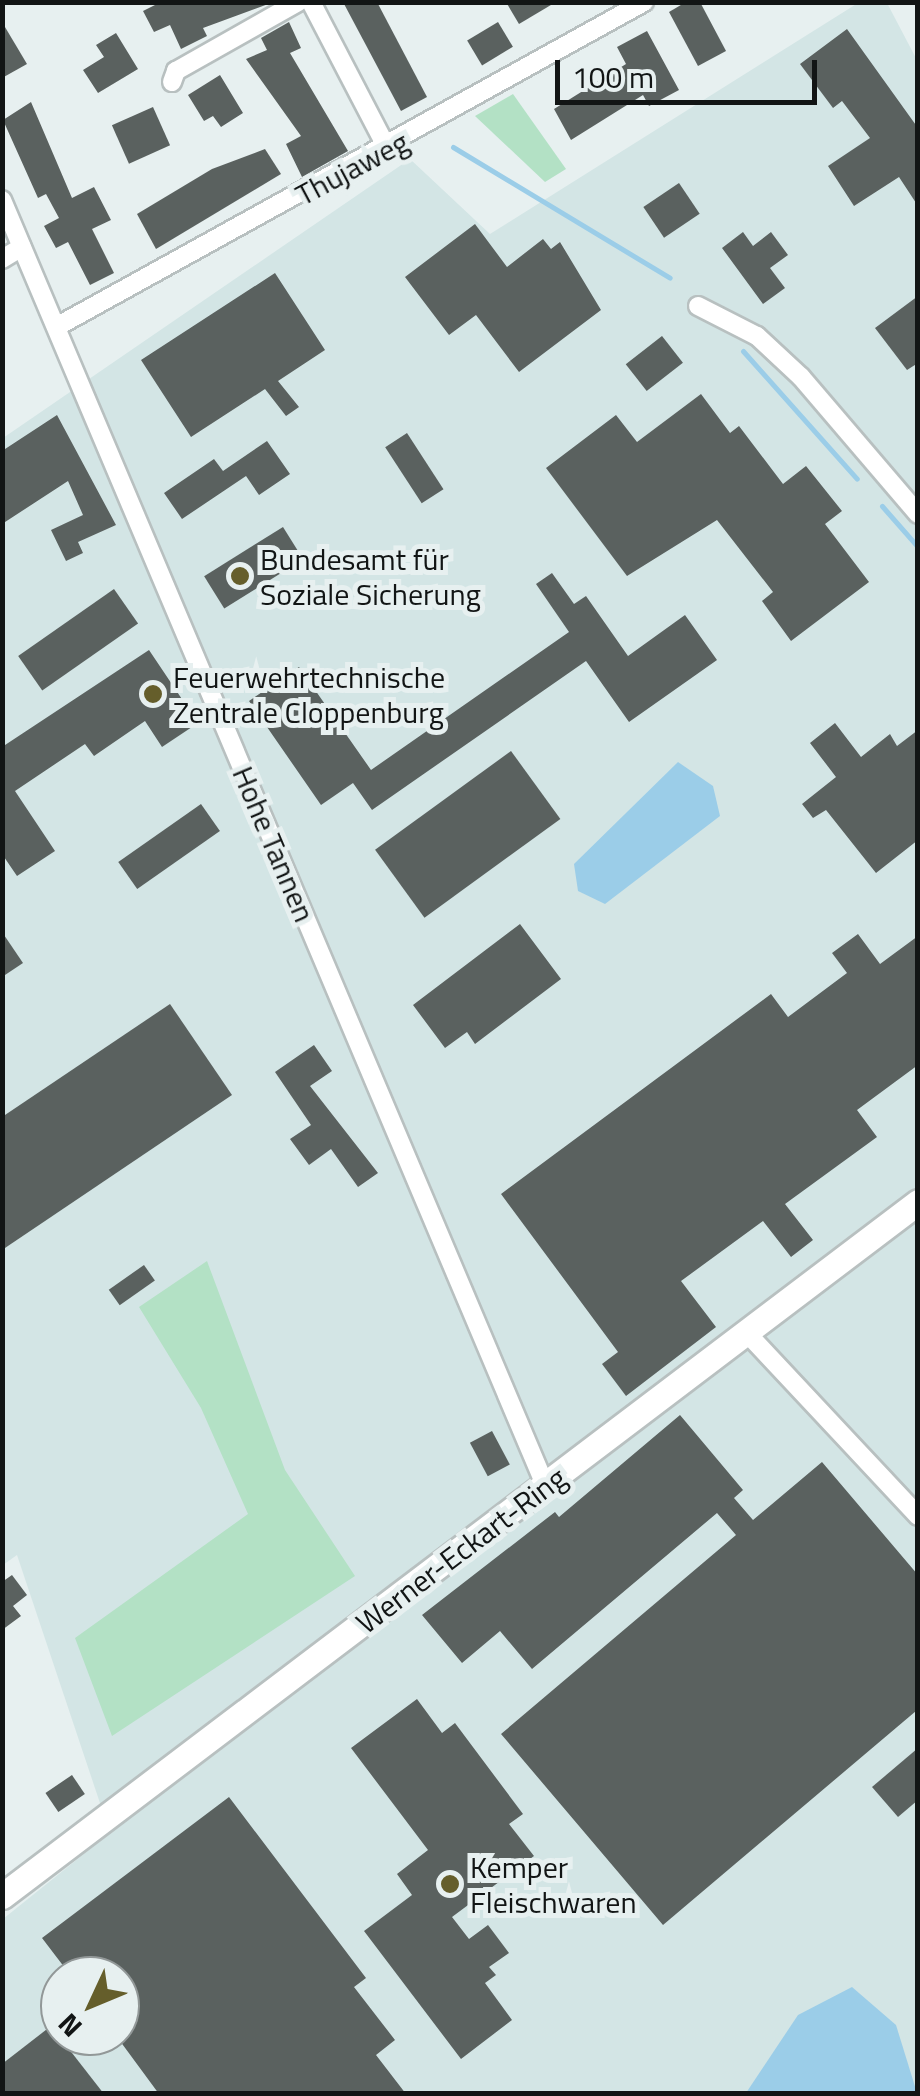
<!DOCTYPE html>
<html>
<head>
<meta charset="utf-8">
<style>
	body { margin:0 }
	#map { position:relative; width:920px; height:2096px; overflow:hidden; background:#e7f0f0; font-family:"Titillium Web",sans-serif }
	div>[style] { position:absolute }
	.built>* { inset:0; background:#d3e5e5 }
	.green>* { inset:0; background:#b3e1c5 }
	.water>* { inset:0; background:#9bcde8 }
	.stream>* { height:5px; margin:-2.5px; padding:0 2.5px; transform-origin:2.5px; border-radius:2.5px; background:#9bcde8 }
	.building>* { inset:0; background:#5a615f; transform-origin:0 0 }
	.roads { filter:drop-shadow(2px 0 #b8c0c0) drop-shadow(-2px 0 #b8c0c0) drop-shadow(0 2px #b8c0c0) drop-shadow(0 -2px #b8c0c0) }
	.street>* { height:18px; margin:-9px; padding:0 9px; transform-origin:9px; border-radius:9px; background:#fff }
	.secondary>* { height:25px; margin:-12.5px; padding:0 12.5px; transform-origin:12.5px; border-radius:12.5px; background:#fff }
	.dots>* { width:28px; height:28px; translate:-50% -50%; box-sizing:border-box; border:5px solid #e7f0f0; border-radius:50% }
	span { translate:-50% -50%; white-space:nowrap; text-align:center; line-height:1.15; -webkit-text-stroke:10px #e7f0f0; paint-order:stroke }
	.street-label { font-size:30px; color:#121515 }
	.poi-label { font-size:30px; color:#121515 }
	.left { translate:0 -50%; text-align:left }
	.frame { position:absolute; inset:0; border:5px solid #121515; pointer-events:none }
	.north { position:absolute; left:40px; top:1956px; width:100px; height:100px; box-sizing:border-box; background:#e7f0f0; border:2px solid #929898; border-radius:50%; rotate:226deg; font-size:28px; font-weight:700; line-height:40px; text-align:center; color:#121515 }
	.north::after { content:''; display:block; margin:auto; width:35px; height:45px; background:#655e2b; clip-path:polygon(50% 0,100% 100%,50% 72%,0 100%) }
	.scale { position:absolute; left:555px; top:60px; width:262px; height:45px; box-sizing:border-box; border:5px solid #121515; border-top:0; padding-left:12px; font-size:30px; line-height:35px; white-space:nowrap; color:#121515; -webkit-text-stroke:8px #e7f0f0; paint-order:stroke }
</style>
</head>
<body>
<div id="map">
	<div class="built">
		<div style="clip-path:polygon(evenodd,858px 3px,887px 3px,918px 62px,917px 2093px,3px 2093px,3px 1919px,110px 1833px,17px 1555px,3px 1565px,3px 438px,410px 159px,490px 234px,858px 3px,60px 1976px,120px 1976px,120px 2036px,60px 2036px,60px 1976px)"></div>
	</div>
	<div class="green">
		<div style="clip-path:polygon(513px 94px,566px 169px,545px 182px,475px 116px)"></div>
		<div style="clip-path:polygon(207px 1261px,285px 1470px,355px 1576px,112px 1736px,75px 1638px,248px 1514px,201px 1408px,139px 1307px)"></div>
	</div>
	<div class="water">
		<div style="clip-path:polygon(678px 762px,713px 786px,720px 816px,605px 904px,578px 891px,574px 864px)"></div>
		<div style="clip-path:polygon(852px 1987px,896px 2025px,917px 2093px,746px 2093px,798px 2015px)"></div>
	</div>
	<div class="stream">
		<div style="left:453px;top:147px;width:253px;rotate:31.1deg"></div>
		<div style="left:743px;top:351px;width:171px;rotate:48.3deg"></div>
		<div style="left:882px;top:506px;width:55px;rotate:48.7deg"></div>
	</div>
	<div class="building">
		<div style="clip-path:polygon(161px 2px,271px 2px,271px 3px,203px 28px,207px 36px,181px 49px,170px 25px,154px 32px,143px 11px)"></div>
		<div style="clip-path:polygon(343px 2px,377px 2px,427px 97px,401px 111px)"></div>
		<div style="clip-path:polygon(506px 2px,556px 2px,519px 24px)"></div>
		<div style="clip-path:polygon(686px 2px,700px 2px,726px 51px,698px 66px,669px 12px)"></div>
		<div style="clip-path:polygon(2px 22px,27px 64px,2px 78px)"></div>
		<div style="clip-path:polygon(289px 22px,301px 48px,290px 53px,348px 151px,302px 177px,286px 144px,301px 136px,246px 59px,267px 50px,261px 38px)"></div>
		<div style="left:498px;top:22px;width:29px;height:36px;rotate:59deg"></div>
		<div style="clip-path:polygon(847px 29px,918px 128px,918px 206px,899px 177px,854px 206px,828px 166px,870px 138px,842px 101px,833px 108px,800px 64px)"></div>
		<div style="clip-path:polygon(647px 31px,679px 90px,649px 106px,643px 95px,571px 140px,554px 109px,626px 64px,617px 47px)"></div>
		<div style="clip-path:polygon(116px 33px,138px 69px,98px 93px,83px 70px,104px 57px,96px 45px)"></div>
		<div style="clip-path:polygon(220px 75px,243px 113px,221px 127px,213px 116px,204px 121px,188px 95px)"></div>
		<div style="clip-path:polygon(31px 102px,72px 198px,94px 187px,111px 220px,92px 229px,114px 273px,90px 285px,68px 242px,56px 248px,44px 226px,59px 218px,46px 194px,38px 198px,3px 120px)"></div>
		<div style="left:153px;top:107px;width:42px;height:45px;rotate:66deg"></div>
		<div style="clip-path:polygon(265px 149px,281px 174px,156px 249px,137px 214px,212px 169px)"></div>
		<div style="left:679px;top:183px;width:37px;height:43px;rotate:56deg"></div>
		<div style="clip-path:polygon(475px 224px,507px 267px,543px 239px,551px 249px,560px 242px,601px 310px,519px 372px,476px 315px,449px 335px,405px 277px)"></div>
		<div style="clip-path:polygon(743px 232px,753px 246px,771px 232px,788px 255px,770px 268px,785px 288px,763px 304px,722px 248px)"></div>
		<div style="clip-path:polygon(275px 273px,325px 350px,278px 381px,299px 407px,286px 416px,265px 389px,191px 437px,141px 360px)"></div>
		<div style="clip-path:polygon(918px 296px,918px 363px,907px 370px,875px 328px)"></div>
		<div style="left:662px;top:336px;width:34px;height:46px;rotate:52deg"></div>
		<div style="clip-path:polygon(701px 394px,730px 433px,739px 426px,783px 484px,806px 466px,842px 511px,825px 524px,869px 582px,791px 641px,762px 601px,773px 592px,717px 520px,627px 576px,546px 468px,616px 415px,637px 442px)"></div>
		<div style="clip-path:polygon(57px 415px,116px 525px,78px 542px,83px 553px,66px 561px,51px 530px,83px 515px,68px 481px,2px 524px,2px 451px)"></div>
		<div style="left:407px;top:433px;width:67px;height:26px;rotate:57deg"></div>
		<div style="clip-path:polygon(267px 441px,290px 474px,259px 495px,246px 476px,182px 519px,164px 493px,214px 459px,223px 471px)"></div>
		<div style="left:283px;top:527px;width:38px;height:93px;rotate:58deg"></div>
		<div style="clip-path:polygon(552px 573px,574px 604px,586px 596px,628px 656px,685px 615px,717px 660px,629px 722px,586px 661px,372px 810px,353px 783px,321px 805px,249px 701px,299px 667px,371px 770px,569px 632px,536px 584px)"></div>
		<div style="left:114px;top:589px;width:42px;height:117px;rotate:55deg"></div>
		<div style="clip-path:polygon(149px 650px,198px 723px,162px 747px,145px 721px,94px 756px,85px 744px,15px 791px,55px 851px,17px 876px,2px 854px,2px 747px)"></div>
		<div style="clip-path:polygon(835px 723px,861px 757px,890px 734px,897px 746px,918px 730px,918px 840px,876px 873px,826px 810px,813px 818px,802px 804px,836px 777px,810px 743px)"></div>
		<div style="left:511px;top:751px;width:84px;height:168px;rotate:54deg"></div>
		<div style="left:201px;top:804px;width:33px;height:101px;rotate:55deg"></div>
		<div style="clip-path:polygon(520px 924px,561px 979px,475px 1044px,467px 1032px,445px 1048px,413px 1005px)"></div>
		<div style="clip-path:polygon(2px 932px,23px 963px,2px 977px)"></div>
		<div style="clip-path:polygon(858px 934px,880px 964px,918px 936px,918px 1065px,857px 1110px,877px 1137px,785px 1204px,813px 1240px,791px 1257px,763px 1221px,681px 1281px,716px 1327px,626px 1396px,602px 1364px,618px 1352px,501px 1194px,771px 994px,788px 1017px,847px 973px,832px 953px)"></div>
		<div style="clip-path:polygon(170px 1004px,232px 1095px,2px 1250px,2px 1117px)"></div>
		<div style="clip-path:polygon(314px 1045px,332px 1071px,310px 1086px,378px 1173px,358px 1187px,331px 1149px,309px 1165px,290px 1139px,311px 1125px,275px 1072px)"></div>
		<div style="left:144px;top:1265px;width:19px;height:43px;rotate:55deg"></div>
		<div style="clip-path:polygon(680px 1415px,743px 1490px,734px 1498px,753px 1520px,822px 1462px,918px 1575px,918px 1700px,916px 1711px,663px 1925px,501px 1734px,736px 1535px,717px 1513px,532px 1669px,500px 1631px,462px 1663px,422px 1615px,555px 1512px,559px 1517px)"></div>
		<div style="left:492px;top:1431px;width:38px;height:25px;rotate:62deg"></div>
		<div style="clip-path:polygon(12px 1575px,27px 1595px,13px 1606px,21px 1616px,2px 1630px,2px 1582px)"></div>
		<div style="clip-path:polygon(417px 1699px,442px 1733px,455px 1723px,523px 1814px,509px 1824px,534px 1856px,452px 1917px,469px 1939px,488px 1925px,509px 1953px,489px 1967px,496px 1975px,485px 1983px,512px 2020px,461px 2059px,364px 1931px,412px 1895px,397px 1874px,428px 1850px,351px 1748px)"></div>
		<div style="clip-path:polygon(918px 1748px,918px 1800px,898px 1817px,872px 1787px)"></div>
		<div style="left:72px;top:1775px;width:23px;height:32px;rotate:56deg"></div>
		<div style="clip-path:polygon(229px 1797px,366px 1978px,354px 1987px,395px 2040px,376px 2055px,406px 2094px,159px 2094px,120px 2041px,120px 1976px,71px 1976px,42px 1938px)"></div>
		<div style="clip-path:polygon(51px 2026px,104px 2094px,2px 2094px,2px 2064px)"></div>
	</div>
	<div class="roads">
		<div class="street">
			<div style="left:311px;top:2px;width:165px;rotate:62.5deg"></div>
			<div style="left:172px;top:82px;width:12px;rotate:-70deg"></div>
			<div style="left:176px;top:71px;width:140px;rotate:-29.5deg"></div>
			<div style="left:2px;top:200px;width:1397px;rotate:67.09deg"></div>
			<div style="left:2px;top:259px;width:23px;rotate:-31deg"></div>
			<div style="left:698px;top:306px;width:66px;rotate:27deg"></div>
			<div style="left:757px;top:336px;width:60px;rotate:43deg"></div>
			<div style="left:801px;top:377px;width:180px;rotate:49.5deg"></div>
			<div style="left:56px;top:327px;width:672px;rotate:-28.93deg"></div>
			<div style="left:746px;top:1332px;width:252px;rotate:46.9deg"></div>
		</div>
		<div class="secondary">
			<div style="left:2px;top:1896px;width:1149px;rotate:-37.15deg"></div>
		</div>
	</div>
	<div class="dots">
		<div style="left:240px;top:576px;background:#655e2b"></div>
		<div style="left:153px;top:694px;background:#655e2b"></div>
		<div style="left:450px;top:1884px;background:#655e2b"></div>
	</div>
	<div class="street-label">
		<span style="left:352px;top:168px;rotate:-28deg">Thujaweg</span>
		<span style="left:274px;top:844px;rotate:67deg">Hohe Tannen</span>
		<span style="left:461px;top:1550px;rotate:-37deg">Werner-Eckart-Ring</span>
	</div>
	<div class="poi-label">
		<span class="left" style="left:260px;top:576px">Bundesamt für<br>Soziale Sicherung</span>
		<span class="left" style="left:173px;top:694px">Feuerwehrtechnische<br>Zentrale Cloppenburg</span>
		<span class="left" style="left:470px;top:1884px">Kemper<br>Fleischwaren</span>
	</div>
	<div class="frame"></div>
	<div class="north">N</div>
	<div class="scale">100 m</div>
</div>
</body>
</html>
